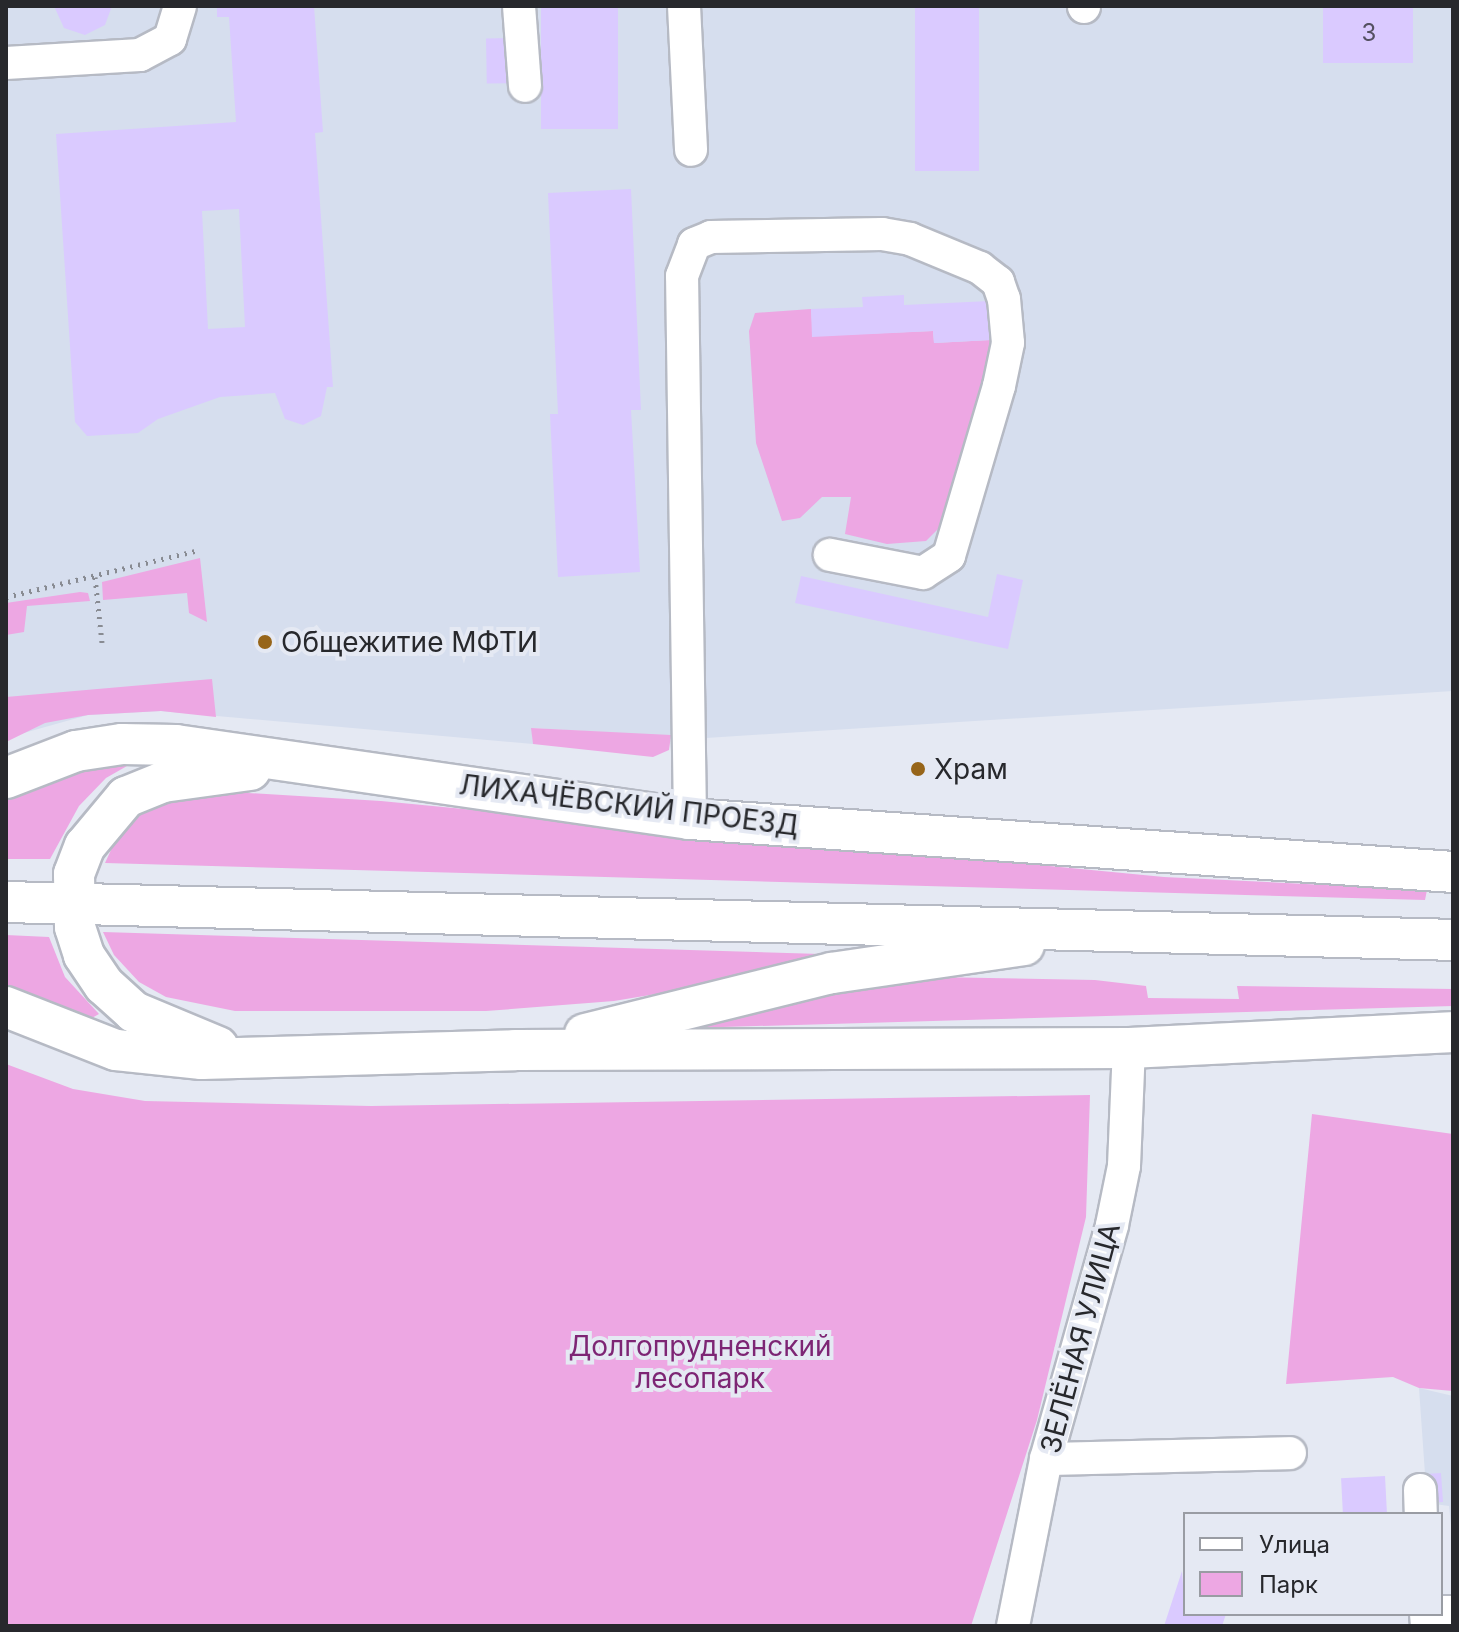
<!DOCTYPE html>
<html>
<head>
<meta charset="utf-8">
<style>
	body { margin:0 }
	#map { position:relative; width:1459px; height:1632px; overflow:hidden; background:#e5e9f3; font-family:Inter,sans-serif }
	div>[style] { position:absolute }
	.built>* { inset:0; background:#d6deee }
	.green>* { inset:0; background:#eda7e3 }
	.building>* { inset:0; background:#dacaff; transform-origin:0 0 }
	.path>* { height:5px; margin-top:-2.5px; transform-origin:0; background:repeating-linear-gradient(90deg,#888b92 0 2px,transparent 0 8px) }
	.roads { filter:drop-shadow(2px 0 #b6bac4) drop-shadow(-2px 0 #b6bac4) drop-shadow(0 2px #b6bac4) drop-shadow(0 -2px #b6bac4) }
	.minor>* { height:32px; margin:-16px; padding:0 16px; transform-origin:16px; border-radius:16px; background:#fff }
	.major>* { height:40px; margin:-20px; padding:0 20px; transform-origin:20px; border-radius:20px; background:#fff }
	.dots>* { width:22px; height:22px; translate:-50% -50%; box-sizing:border-box; border:4px solid #e5e9f3; border-radius:50% }
	span { translate:-50% -50%; white-space:nowrap; text-align:center; line-height:1.15; -webkit-text-stroke:8px #e5e9f3; paint-order:stroke }
	.number-label { font-size:24px; color:#545061 }
	.number-label span { -webkit-text-stroke-width:0 }
	.poi-label { font-size:28px; color:#27282c }
	.left { translate:0 -50%; text-align:left }
	.street-label { font-size:28px; color:#27282c }
	.park-label { font-size:28px; color:#7d2574 }
	.frame { position:absolute; inset:0; border:8px solid #27282c; pointer-events:none }
	.legend { position:absolute; left:1183px; top:1512px; width:260px; height:104px; box-sizing:border-box; background:#e5e9f3; border:2px solid #999ca3; margin:0; padding:10px 14px; list-style:none; font-size:24px; color:#27282c }
	.legend li { display:flex; align-items:center; gap:16px; height:40px }
	.legend b { width:40px; border:2px solid #999ca3 }
</style>
</head>
<body>
<div id="map">
	<div class="built">
		<div style="clip-path:polygon(6px 6px,1453px 6px,1453px 691px,706px 738px,532px 728px,533px 744px,161px 711px,88px 715px,6px 738px)"></div>
		<div style="clip-path:polygon(1419px 1388px,1453px 1396px,1453px 1545px,1449px 1506px,1427px 1503px)"></div>
	</div>
	<div class="green">
		<div style="clip-path:polygon(811px 309px,813px 336px,933px 331px,934px 343px,991px 340px,993px 354px,951px 516px,926px 541px,887px 544px,845px 534px,851px 497px,822px 497px,800px 518px,782px 521px,756px 443px,749px 331px,755px 313px)"></div>
		<div style="clip-path:polygon(200px 558px,207px 622px,189px 613px,187px 593px,103px 600px,102px 582px)"></div>
		<div style="clip-path:polygon(80px 592px,88px 593px,90px 601px,27px 606px,24px 632px,6px 635px,6px 603px)"></div>
		<div style="clip-path:polygon(212px 679px,216px 717px,161px 711px,88px 715px,45px 723px,6px 742px,6px 697px)"></div>
		<div style="clip-path:polygon(531px 728px,671px 735px,669px 750px,653px 757px,533px 744px)"></div>
		<div style="clip-path:polygon(134px 762px,106px 778px,79px 806px,50px 859px,6px 859px,6px 793px,44px 776px)"></div>
		<div style="clip-path:polygon(215px 791px,381px 801px,1164px 877px,1427px 890px,1425px 900px,105px 863px,117px 837px,146px 809px)"></div>
		<div style="clip-path:polygon(103px 932px,821px 954px,817px 960px,710px 985px,614px 1001px,486px 1011px,235px 1011px,166px 997px,139px 982px,114px 955px)"></div>
		<div style="clip-path:polygon(6px 935px,49px 937px,65px 977px,99px 1014px,90px 1019px,6px 986px)"></div>
		<div style="clip-path:polygon(931px 977px,1095px 980px,1146px 986px,1148px 998px,1239px 999px,1237px 986px,1453px 989px,1453px 1006px,689px 1028px,800px 998px)"></div>
		<div style="clip-path:polygon(6px 1064px,73px 1089px,145px 1101px,371px 1106px,1090px 1095px,1086px 1217px,1037px 1420px,971px 1626px,6px 1626px)"></div>
		<div style="clip-path:polygon(1312px 1114px,1453px 1134px,1453px 1391px,1419px 1388px,1393px 1377px,1286px 1384px)"></div>
	</div>
	<div class="building">
		<div style="clip-path:polygon(54px 6px,112px 6px,105px 25px,85px 35px,64px 28px)"></div>
		<div style="clip-path:polygon(evenodd,217px 6px,314px 6px,323px 132px,315px 133px,333px 387px,327px 387px,321px 416px,303px 425px,285px 419px,275px 393px,220px 397px,158px 419px,138px 433px,87px 436px,75px 422px,56px 134px,236px 122px,229px 17px,217px 17px,217px 6px,239px 209px,245px 327px,208px 329px,202px 211px,239px 209px)"></div>
		<div style="left:541px;top:6px;width:77px;height:123px"></div>
		<div style="left:915px;top:6px;width:64px;height:165px"></div>
		<div style="left:1323px;top:6px;width:90px;height:57px"></div>
		<div style="left:517px;top:38px;width:45px;height:31px;rotate:89deg"></div>
		<div style="clip-path:polygon(631px 189px,641px 410px,631px 410px,640px 572px,558px 577px,550px 414px,558px 414px,548px 193px)"></div>
		<div style="clip-path:polygon(904px 295px,904px 305px,990px 301px,991px 340px,934px 343px,933px 331px,812px 337px,811px 309px,863px 307px,862px 297px)"></div>
		<div style="clip-path:polygon(997px 574px,1023px 580px,1008px 649px,795px 603px,801px 576px,988px 617px)"></div>
		<div style="left:1441px;top:1473px;width:29px;height:16px;rotate:86deg"></div>
		<div style="left:1385px;top:1476px;width:38px;height:44px;rotate:87deg"></div>
		<div style="clip-path:polygon(1182px 1571px,1185px 1614px,1226px 1614px,1222px 1626px,1164px 1626px)"></div>
	</div>
	<div class="path">
		<div style="left:95px;top:577px;width:66px;rotate:83.9deg"></div>
		<div style="left:6px;top:597px;width:195px;rotate:-13.7deg"></div>
	</div>
	<div class="roads">
		<div class="minor">
			<div style="left:519px;top:6px;width:80px;rotate:85.7deg"></div>
			<div style="left:684px;top:6px;width:144px;rotate:87.2deg"></div>
			<div style="left:1084px;top:6px;width:1px;rotate:90deg"></div>
			<div style="left:6px;top:63px;width:134px;rotate:-3.4deg"></div>
			<div style="left:140px;top:55px;width:34px;rotate:-28deg"></div>
			<div style="left:170px;top:39px;width:34px;rotate:-73deg"></div>
			<div style="left:690px;top:819px;width:543px;rotate:-90.84deg"></div>
			<div style="left:682px;top:276px;width:34px;rotate:-69deg"></div>
			<div style="left:694px;top:244px;width:18px;rotate:-22deg"></div>
			<div style="left:711px;top:237px;width:171px;rotate:-1deg"></div>
			<div style="left:882px;top:234px;width:28px;rotate:10deg"></div>
			<div style="left:910px;top:239px;width:76px;rotate:22.5deg"></div>
			<div style="left:980px;top:268px;width:23px;rotate:38deg"></div>
			<div style="left:998px;top:282px;width:18px;rotate:71deg"></div>
			<div style="left:1004px;top:299px;width:44px;rotate:84.8deg"></div>
			<div style="left:1008px;top:343px;width:44px;rotate:101.8deg"></div>
			<div style="left:999px;top:386px;width:177px;rotate:106.4deg"></div>
			<div style="left:949px;top:556px;width:31px;rotate:147deg"></div>
			<div style="left:923px;top:573px;width:95px;rotate:-169deg"></div>
			<div style="left:1046px;top:1459px;width:244px;rotate:-1.4deg"></div>
			<div style="left:1420px;top:1490px;width:24px;rotate:88deg"></div>
			<div style="left:1441px;top:1612px;width:12px"></div>
			<div style="left:1426px;top:1614px;width:12px;rotate:85deg"></div>
			<div style="left:1013px;top:1626px;width:170px;rotate:-78.8deg"></div>
			<div style="left:1046px;top:1459px;width:243px;rotate:-74.2deg"></div>
			<div style="left:1112px;top:1225px;width:60px;rotate:-78.5deg"></div>
			<div style="left:1124px;top:1166px;width:118px;rotate:-87.6deg"></div>
		</div>
		<div class="major">
			<div style="left:6px;top:778px;width:75px;rotate:-21.1deg"></div>
			<div style="left:76px;top:751px;width:47px;rotate:-8.7deg"></div>
			<div style="left:122px;top:744px;width:54px;rotate:1.1deg"></div>
			<div style="left:176px;top:745px;width:519px;rotate:8.19deg"></div>
			<div style="left:690px;top:819px;width:765px;rotate:3.97deg"></div>
			<div style="left:6px;top:902px;width:1447px;rotate:1.5deg"></div>
			<div style="left:6px;top:1007px;width:118px;rotate:21.4deg"></div>
			<div style="left:116px;top:1050px;width:86px;rotate:6deg"></div>
			<div style="left:202px;top:1059px;width:313px;rotate:-1.6deg"></div>
			<div style="left:515px;top:1050px;width:614px;rotate:-0.19deg"></div>
			<div style="left:1129px;top:1048px;width:324px;rotate:-2.8deg"></div>
			<div style="left:585px;top:1034px;width:254px;rotate:-13.9deg"></div>
			<div style="left:832px;top:973px;width:194px;rotate:-8.3deg"></div>
			<div style="left:218px;top:1047px;width:91px;rotate:-157.4deg"></div>
			<div style="left:134px;top:1012px;width:40px;rotate:-138deg"></div>
			<div style="left:104px;top:985px;width:36px;rotate:-124deg"></div>
			<div style="left:84px;top:955px;width:29px;rotate:-108deg"></div>
			<div style="left:75px;top:927px;width:53px;rotate:-91.1deg"></div>
			<div style="left:74px;top:874px;width:30px;rotate:-69deg"></div>
			<div style="left:85px;top:846px;width:64px;rotate:-50.1deg"></div>
			<div style="left:126px;top:797px;width:40px;rotate:-22deg"></div>
			<div style="left:163px;top:782px;width:88px;rotate:-7.9deg"></div>
		</div>
	</div>
	<div class="dots">
		<div style="left:265px;top:642px;background:#976519"></div>
		<div style="left:918px;top:769px;background:#976519"></div>
	</div>
	<div class="number-label">
		<span style="left:1369px;top:33px">3</span>
	</div>
	<div class="poi-label">
		<span class="left" style="left:281px;top:642px">Общежитие МФТИ</span>
		<span class="left" style="left:934px;top:769px">Храм</span>
	</div>
	<div class="street-label">
		<span style="left:629px;top:805px;rotate:7deg">ЛИХАЧЁВСКИЙ ПРОЕЗД</span>
		<span style="left:1080px;top:1338px;rotate:-75deg">ЗЕЛЁНАЯ УЛИЦА</span>
	</div>
	<div class="park-label">
		<span style="left:700px;top:1362px">Долгопрудненский<br>лесопарк</span>
	</div>
	<div class="frame"></div>
	<ul class="legend">
	<li><b style="height:10px;background:#fff"></b>Улица</li>
	<li><b style="height:22px;background:#eda7e3"></b>Парк</li>
	</ul>
</div>
</body>
</html>
